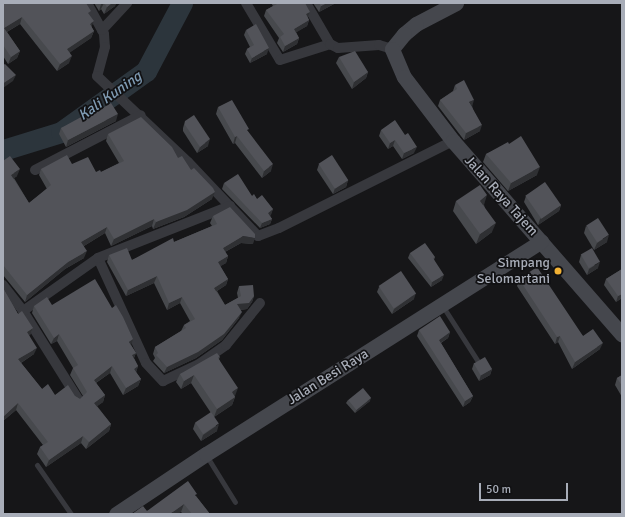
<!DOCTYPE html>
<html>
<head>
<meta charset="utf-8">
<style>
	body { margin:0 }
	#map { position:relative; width:625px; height:517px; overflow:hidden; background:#161618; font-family:Signika,sans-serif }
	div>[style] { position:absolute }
	.river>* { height:21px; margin:-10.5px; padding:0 10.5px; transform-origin:10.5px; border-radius:10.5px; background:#2c353c }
	.service>* { height:5px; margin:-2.5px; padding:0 2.5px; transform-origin:2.5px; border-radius:2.5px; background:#37383d }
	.minor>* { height:10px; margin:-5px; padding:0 5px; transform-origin:5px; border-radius:5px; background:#37383d }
	.secondary>* { height:15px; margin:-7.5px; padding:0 7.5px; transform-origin:7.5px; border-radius:7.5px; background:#45474d }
	.wall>* { inset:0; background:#47494d }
	.shaded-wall>* { inset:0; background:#2f3033 }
	.building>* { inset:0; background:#525359; transform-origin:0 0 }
	.dots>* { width:11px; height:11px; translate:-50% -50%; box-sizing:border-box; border:2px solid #111113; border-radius:50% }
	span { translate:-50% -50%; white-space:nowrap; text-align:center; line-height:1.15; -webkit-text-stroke:3.5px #111113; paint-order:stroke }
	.street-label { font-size:14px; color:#a8adb8 }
	.poi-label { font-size:14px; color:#a8adb8 }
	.right { translate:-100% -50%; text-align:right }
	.water-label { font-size:15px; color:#7f9bb3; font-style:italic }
	.frame { position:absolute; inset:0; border:4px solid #a8adb8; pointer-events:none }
	.scale { position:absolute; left:479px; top:483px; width:89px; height:18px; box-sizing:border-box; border:2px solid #a8adb8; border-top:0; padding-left:5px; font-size:12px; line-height:14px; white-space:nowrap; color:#a8adb8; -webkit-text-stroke:3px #111113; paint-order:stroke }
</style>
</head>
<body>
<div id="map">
	<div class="river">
		<div style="left:3px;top:150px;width:61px;rotate:-17.2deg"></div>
		<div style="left:61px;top:132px;width:105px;rotate:-35.7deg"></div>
		<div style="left:146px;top:71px;width:77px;rotate:-62.1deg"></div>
	</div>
	<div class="service">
		<div style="left:442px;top:305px;width:69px;rotate:57.5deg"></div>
		<div style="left:206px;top:455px;width:55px;rotate:58.3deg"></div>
		<div style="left:37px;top:465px;width:60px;rotate:55.2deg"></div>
	</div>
	<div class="minor">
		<div style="left:87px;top:3px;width:35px;rotate:61deg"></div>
		<div style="left:104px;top:34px;width:13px;rotate:86deg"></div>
		<div style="left:105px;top:47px;width:30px;rotate:105deg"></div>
		<div style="left:97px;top:76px;width:125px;rotate:43.4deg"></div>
		<div style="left:188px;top:162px;width:102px;rotate:46.6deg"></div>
		<div style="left:258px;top:236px;width:22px;rotate:-21deg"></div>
		<div style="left:279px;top:228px;width:195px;rotate:-26.6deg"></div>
		<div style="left:246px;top:3px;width:66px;rotate:59.2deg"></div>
		<div style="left:280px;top:60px;width:52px;rotate:-17.7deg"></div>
		<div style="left:306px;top:3px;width:48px;rotate:59.7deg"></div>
		<div style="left:330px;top:44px;width:9px;rotate:27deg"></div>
		<div style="left:338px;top:48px;width:41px;rotate:-4.2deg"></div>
		<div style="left:379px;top:45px;width:14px;rotate:17deg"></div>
		<div style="left:102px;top:30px;width:37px;rotate:-47deg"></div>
		<div style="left:35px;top:170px;width:119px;rotate:-27.4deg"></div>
		<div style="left:98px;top:258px;width:115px;rotate:65.4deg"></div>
		<div style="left:146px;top:363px;width:25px;rotate:47deg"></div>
		<div style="left:163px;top:381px;width:40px;rotate:-25deg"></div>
		<div style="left:199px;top:364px;width:33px;rotate:-35deg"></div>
		<div style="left:226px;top:345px;width:54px;rotate:-51deg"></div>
		<div style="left:3px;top:285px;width:33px;rotate:52deg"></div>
		<div style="left:23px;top:311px;width:104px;rotate:58deg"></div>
		<div style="left:23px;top:311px;width:92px;rotate:-35.2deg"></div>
		<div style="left:98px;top:258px;width:142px;rotate:-21.5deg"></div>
	</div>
	<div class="secondary">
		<div style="left:456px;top:3px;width:45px;rotate:152.3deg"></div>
		<div style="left:416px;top:24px;width:16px;rotate:140deg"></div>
		<div style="left:404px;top:34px;width:19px;rotate:129deg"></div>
		<div style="left:392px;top:49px;width:30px;rotate:67deg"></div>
		<div style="left:404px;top:77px;width:81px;rotate:52.6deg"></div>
		<div style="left:453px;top:141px;width:257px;rotate:48.9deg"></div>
		<div style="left:116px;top:514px;width:108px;rotate:-33.7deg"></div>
		<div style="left:206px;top:454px;width:397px;rotate:-32.4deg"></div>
	</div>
	<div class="wall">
		<div style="clip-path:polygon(3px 3px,89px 14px,92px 28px,94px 31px,91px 38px,70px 52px,69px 63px,57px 71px,20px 24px,7px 32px,20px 51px,17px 58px,8px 64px,3px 56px)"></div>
		<div style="clip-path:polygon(94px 3px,116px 3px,115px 6px,104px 14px,101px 9px,99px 11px)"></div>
		<div style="clip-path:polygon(271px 3px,305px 3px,308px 18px,309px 20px,307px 26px,296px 32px,299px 38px,297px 44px,283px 52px,277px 43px,279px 38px,264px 16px,266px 10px,273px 6px)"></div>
		<div style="clip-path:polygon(313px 3px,334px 3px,334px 4px,319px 12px)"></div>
		<div style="clip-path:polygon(246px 30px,267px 54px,250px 63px,245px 54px,247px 49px,250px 47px,244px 35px)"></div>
		<div style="clip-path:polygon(339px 57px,368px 72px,366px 78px,352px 89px,336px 63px)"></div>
		<div style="clip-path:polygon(455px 85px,472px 106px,480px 131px,464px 140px,438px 106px,440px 100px,453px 91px)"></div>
		<div style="clip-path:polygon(218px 107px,248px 132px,271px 171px,262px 178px,235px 143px,233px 144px,216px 114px)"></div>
		<div style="clip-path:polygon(85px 119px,116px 121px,66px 147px,59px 134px,61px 128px)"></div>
		<div style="clip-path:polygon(185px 121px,208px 146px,197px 153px,183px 131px,183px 128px)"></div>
		<div style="clip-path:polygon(381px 130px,405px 135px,414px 153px,402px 159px,393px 146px,388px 149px,379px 136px)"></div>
		<div style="clip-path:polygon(108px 134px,178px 158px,191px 170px,212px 199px,184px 217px,153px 229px,152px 226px,111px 246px,105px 233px,84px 246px,84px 258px,65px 269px,25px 302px,3px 275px,3px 161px,17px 176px,14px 178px,29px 203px,47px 189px,39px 175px,41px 169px,72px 164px,96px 172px,101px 172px,119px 163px,106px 141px)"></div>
		<div style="clip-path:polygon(509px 144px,537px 175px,508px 191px,483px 162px,486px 154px)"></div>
		<div style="clip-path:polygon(319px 164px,348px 180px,346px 187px,333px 194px,317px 170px)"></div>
		<div style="clip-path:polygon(224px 183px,252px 196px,273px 209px,270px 216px,272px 219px,270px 224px,260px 228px,222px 189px)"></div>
		<div style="clip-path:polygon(526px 196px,561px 205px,559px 211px,538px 225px,524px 202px)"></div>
		<div style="clip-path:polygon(456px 201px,484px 205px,492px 232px,476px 244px,453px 211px)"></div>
		<div style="clip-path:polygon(213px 216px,253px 244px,241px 243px,225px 252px,228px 256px,226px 263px,220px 266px,228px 279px,226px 285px,217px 291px,225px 305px,238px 298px,237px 293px,239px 286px,254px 296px,252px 302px,247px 309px,240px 310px,239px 318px,222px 340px,196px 358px,164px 373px,153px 361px,155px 358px,153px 354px,155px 347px,181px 331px,184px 325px,190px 321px,180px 303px,167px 310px,154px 283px,126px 296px,107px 262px,109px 255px,132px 260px,174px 242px,212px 226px,210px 223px)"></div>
		<div style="clip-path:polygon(586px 226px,607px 242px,594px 250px,584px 233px)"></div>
		<div style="clip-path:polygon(410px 253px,435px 257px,434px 260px,442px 280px,431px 287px,408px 258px)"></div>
		<div style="clip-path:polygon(581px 255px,598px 268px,587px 275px,579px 262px)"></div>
		<div style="clip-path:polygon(622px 269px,622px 298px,616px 302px,604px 285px,606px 279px)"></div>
		<div style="clip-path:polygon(519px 279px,583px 336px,600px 349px,572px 369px,558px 342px,555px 344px,517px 286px)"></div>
		<div style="clip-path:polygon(379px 287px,414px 299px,392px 314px,377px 292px)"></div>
		<div style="clip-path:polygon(3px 288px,18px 314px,33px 328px,30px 335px,29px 335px,34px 354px,21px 363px,42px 389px,55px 395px,75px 396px,80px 399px,83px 396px,70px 375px,73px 368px,57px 341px,51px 344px,32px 313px,34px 306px,52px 305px,131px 345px,136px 353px,134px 358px,138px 366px,136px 372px,141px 379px,138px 386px,123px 395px,110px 373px,96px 383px,105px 395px,103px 402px,97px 406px,111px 424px,109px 431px,86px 449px,81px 443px,46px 467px,37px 454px,40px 447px,43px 445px,16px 410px,3px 421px)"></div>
		<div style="clip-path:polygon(419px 330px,450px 332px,448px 338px,441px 343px,473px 396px,470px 402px,463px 407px,417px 336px)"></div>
		<div style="clip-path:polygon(220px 357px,219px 359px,235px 397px,232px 405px,214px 417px,217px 431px,201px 441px,193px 429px,195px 423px,211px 413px,191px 383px,181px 389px,176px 382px,180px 374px)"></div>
		<div style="clip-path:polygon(474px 363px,492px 369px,490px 375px,479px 381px,472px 369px)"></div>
		<div style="clip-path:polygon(622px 375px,622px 397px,615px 385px,617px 378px)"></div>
		<div style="clip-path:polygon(348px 400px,370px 401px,355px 413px,346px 403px)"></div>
		<div style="clip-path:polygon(196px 496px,210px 514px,183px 514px,181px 512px,147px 511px)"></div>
	</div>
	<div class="shaded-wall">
		<div style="clip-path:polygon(103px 3px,104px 3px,101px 9px,99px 11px,101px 4px)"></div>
		<div style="clip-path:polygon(112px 3px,116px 3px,115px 6px,104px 14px,107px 7px)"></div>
		<div style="clip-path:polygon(327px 3px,334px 3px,334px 4px,319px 12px,321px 6px)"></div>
		<div style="clip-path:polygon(310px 12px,307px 18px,306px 14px)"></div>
		<div style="clip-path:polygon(22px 17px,20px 24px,3px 34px,4px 28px)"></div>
		<div style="clip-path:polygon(309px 20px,307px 26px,292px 35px,294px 29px)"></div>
		<div style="clip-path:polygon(94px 21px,91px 28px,90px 24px)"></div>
		<div style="clip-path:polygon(94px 31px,91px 38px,65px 56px,67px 49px)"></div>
		<div style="clip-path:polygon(299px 38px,297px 44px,283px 52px,285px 46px)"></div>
		<div style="clip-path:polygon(269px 48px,267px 54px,250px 63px,252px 58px)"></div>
		<div style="clip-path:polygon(20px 51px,17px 58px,8px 64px,11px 57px)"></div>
		<div style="clip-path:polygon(72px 56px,69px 63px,57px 71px,60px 64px)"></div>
		<div style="clip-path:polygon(368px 72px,366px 78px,352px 89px,354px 82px)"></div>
		<div style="clip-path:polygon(16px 75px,13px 81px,3px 88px,4px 83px)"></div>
		<div style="clip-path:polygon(474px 100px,472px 107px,469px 102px)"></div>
		<div style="clip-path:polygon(118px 114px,116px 121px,66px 147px,68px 140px)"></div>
		<div style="clip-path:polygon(482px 125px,480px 131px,464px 140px,466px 133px)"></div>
		<div style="clip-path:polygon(237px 136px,235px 143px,233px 144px,235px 137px)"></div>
		<div style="clip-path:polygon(210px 139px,208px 146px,197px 153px,200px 147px)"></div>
		<div style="clip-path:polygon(395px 140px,393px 146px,388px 149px,390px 143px)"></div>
		<div style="clip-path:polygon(417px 147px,414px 153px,402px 159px,404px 153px)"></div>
		<div style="clip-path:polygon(273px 164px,271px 171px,262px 178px,264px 171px)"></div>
		<div style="clip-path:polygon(540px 167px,537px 175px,508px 191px,511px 183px)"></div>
		<div style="clip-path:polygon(20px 169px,17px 176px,9px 182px,11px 175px)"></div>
		<div style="clip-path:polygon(348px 180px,346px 187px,333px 194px,335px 188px)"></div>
		<div style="clip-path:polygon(215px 192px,212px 199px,184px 217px,153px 229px,156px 222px)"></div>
		<div style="clip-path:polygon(487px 195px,484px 205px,477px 210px,480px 201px)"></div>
		<div style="clip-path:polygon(561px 205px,559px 211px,538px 225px,540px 219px)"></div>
		<div style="clip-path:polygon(273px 209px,271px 215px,266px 219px,268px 213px)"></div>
		<div style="clip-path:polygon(154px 219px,152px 226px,111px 246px,114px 239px)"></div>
		<div style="clip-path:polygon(272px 219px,270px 224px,260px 228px,262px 223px)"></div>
		<div style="clip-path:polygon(496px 223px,492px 232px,476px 244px,480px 234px)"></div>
		<div style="clip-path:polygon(107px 227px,105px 233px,79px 249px,81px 242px)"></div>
		<div style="clip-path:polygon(609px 235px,607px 242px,594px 250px,597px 243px)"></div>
		<div style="clip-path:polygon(243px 236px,255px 238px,253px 244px,241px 243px,221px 254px,223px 248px)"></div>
		<div style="clip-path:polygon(87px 251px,84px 258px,65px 269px,25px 302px,27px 295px,68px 262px)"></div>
		<div style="clip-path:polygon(228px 256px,226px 263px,216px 269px,218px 262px)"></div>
		<div style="clip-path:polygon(600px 262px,598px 268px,587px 275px,589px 269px)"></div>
		<div style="clip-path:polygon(444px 275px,442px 280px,431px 287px,432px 282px)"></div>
		<div style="clip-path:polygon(157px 276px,154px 283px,126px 296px,128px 290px)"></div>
		<div style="clip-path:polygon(228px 279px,226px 285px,212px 294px,214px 288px)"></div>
		<div style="clip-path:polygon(416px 293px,414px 299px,392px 314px,394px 309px)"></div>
		<div style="clip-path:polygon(622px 294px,622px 298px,616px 302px,618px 296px)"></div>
		<div style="clip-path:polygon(254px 296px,252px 302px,247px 309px,234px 311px,237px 304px)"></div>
		<div style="clip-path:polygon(182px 297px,180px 303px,167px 310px,169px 303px)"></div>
		<div style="clip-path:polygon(242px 312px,239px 318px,222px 340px,196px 358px,164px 373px,167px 367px)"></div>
		<div style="clip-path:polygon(33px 328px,30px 335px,25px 338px,27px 332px)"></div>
		<div style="clip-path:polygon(450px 332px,448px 338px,437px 345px,439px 340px)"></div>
		<div style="clip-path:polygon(59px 334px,57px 341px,51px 344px,54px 338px)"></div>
		<div style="clip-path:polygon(560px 336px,558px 342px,555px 344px,557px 337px)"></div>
		<div style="clip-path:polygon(133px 339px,131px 346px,129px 342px)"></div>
		<div style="clip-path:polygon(603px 343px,600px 349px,572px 369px,575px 362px)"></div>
		<div style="clip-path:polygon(37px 348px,34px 354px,16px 366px,18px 359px)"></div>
		<div style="clip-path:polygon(136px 353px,133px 360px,132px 355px)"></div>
		<div style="clip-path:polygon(112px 366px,110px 373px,91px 386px,94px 380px)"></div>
		<div style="clip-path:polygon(138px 366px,136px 373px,134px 369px)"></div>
		<div style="clip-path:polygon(492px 369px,490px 375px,479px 381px,481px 375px)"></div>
		<div style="clip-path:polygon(194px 375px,191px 383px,181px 389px,184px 381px)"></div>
		<div style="clip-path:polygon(141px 379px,138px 386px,123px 395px,126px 388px)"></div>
		<div style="clip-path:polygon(238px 388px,235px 396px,229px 400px,232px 392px)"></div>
		<div style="clip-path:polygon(105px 395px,103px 402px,92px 410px,94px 403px)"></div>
		<div style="clip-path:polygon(473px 396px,470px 402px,463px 407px,465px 401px)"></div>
		<div style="clip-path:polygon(235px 397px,232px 405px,214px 417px,217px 409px)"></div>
		<div style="clip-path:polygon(371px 398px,370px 401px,355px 413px,357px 409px)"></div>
		<div style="clip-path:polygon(18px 403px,16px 410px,3px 421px,4px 416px)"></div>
		<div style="clip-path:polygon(111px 424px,109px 431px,86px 449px,89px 442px)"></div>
		<div style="clip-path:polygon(219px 424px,217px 431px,201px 441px,203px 435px)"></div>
		<div style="clip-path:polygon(83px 436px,81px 443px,46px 467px,49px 460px)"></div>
		<div style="clip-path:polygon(184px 504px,181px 512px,178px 514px,170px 514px)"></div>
	</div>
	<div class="building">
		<div style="clip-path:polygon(3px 3px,86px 3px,91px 11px,88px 13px,94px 21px,90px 24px,94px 31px,67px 49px,72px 56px,60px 64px,22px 17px,4px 28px,20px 51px,11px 57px,3px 45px)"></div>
		<div style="clip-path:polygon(104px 3px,112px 3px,107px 7px)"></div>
		<div style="clip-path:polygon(277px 3px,305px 3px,310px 12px,306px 14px,309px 20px,294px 29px,299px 38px,285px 46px,280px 37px,284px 34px,266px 10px,277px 4px)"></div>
		<div style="clip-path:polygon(319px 3px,327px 3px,321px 6px)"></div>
		<div style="clip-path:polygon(256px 24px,269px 48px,252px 58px,247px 49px,254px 45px,246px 30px)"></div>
		<div style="clip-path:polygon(355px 51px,368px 72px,354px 82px,339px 57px)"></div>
		<div style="clip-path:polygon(5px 64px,16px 75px,4px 83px,3px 82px,3px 65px)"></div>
		<div style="clip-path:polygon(464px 80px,474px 100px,469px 102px,482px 125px,466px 133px,440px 100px,457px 89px,455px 85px)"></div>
		<div style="clip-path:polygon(232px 100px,249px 129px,247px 130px,273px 164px,264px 171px,237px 136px,235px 137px,218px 107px)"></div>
		<div style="clip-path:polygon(111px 103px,118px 114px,68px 140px,61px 128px,83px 116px,85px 119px)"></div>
		<div style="clip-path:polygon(194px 115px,210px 139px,200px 147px,185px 125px,185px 121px)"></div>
		<div style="clip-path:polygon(141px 117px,172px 147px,178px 158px,182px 156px,191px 170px,194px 168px,213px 188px,215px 192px,187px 210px,156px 222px,154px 219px,114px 239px,107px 227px,81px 242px,87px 251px,68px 262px,27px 295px,3px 265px,3px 202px,4px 201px,3px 199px,3px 161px,10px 156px,20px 169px,11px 175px,29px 203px,51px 185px,41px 169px,67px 155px,72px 164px,88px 157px,96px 172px,100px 170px,101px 172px,124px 161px,108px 134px)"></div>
		<div style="clip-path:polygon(395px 120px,405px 135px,408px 133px,417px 147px,404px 153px,395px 140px,390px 143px,381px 130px)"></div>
		<div style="clip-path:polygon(521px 136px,540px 167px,511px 183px,486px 154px,508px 142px,509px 144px)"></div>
		<div style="left:332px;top:155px;width:30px;height:16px;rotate:57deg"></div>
		<div style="clip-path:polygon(238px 174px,252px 196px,254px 194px,257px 199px,262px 195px,273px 209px,268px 213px,272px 219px,262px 223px,224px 183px)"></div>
		<div style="left:545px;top:182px;width:28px;height:24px;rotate:55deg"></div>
		<div style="clip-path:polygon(480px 185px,487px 195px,480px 201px,496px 223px,480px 234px,456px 201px)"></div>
		<div style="clip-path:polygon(230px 207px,255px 234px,255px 238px,243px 236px,223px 248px,228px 256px,218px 262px,228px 279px,214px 288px,225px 305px,241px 296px,239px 286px,253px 285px,254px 296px,249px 303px,237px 304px,242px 312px,224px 334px,198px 352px,167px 367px,156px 355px,158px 353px,155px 347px,186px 328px,184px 325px,195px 319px,182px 297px,169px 303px,157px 276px,128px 290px,109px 255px,127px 248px,132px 260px,173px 238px,174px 242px,217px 224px,213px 216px)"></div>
		<div style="left:598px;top:218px;width:20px;height:14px;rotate:57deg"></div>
		<div style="clip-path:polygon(425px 243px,435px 257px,433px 258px,444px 275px,432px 282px,410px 253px)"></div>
		<div style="left:592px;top:248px;width:16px;height:13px;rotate:60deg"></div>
		<div style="clip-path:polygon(537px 267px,583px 336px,593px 329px,603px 343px,575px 362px,560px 336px,557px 337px,519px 279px)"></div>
		<div style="clip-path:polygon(622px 269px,622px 294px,618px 296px,606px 279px)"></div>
		<div style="left:401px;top:271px;width:27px;height:27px;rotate:56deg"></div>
		<div style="clip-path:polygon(95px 279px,112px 308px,116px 305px,123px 317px,133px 339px,129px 342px,136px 353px,132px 355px,138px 366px,134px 369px,141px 379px,126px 388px,112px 366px,94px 380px,105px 395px,94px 403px,111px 424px,89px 442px,83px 436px,49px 460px,40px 447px,48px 442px,18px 403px,4px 416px,3px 414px,3px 288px,18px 314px,22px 311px,33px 328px,27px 332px,37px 348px,18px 359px,42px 389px,48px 384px,55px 395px,68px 385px,75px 396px,80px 399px,87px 392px,73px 368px,78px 365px,59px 334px,54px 338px,34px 306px,47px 297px,52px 305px)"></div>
		<div style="clip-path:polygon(440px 316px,450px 332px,439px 340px,473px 396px,465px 401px,419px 330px)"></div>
		<div style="clip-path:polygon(217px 353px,220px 357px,218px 358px,238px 388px,232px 392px,235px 397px,217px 409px,194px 375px,184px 381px,180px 374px)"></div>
		<div style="left:485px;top:357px;width:14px;height:13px;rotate:60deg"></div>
		<div style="clip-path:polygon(622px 375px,622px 386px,617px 378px)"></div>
		<div style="left:363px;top:388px;width:13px;height:19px;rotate:51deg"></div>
		<div style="left:211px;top:412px;width:14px;height:19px;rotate:56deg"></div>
		<div style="clip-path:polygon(188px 481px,197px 494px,195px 495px,210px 514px,192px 514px,184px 504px,170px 514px,132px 514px,143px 506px,147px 511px)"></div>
	</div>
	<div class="dots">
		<div style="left:558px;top:271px;background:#f2b134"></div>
	</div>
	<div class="street-label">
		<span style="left:501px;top:196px;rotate:48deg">Jalan Raya Tajem</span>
		<span style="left:328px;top:377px;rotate:-32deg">Jalan Besi Raya</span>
	</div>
	<div class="poi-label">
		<span class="right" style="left:550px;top:271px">Simpang<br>Selomartani</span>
	</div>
	<div class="water-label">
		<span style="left:110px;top:96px;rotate:-35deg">Kali Kuning</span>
	</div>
	<div class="frame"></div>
	<div class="scale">50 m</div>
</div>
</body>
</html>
